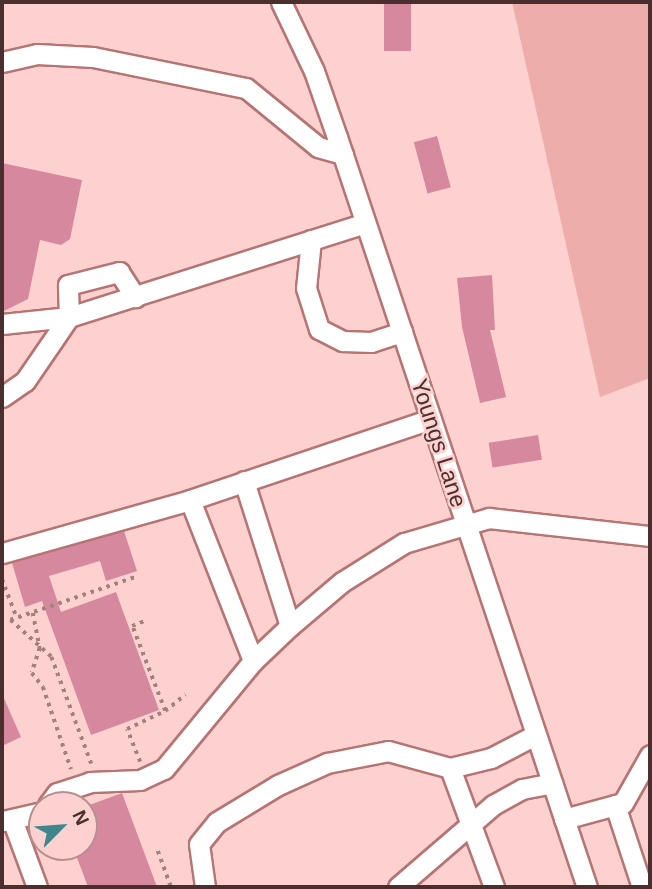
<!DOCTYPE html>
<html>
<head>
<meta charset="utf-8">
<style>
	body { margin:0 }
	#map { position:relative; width:652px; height:889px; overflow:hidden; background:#fdd1cf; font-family:Helvetica,sans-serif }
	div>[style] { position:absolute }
	.green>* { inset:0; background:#edadab }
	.building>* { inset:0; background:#d6889f; transform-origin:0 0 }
	.path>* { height:3.5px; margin-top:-1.75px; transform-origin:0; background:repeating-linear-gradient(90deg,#a4807f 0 3.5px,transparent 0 8.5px) }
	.roads { filter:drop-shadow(2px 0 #b67473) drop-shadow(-2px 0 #b67473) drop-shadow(0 2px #b67473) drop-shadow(0 -2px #b67473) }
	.minor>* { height:19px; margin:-9.5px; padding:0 9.5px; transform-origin:9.5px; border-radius:9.5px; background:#fff }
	span { translate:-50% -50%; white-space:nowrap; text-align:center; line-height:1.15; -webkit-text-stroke:5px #fdd1cf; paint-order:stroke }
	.street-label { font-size:23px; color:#4b2f2e }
	.frame { position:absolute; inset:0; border:4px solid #4b2f2e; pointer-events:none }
	.north { position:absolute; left:28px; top:791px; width:70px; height:70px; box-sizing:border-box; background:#fdd1cf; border:2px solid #b6908f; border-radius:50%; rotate:65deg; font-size:19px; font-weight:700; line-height:28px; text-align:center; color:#4b2f2e }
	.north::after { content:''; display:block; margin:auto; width:24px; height:32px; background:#3f878b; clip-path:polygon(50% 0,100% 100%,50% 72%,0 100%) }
</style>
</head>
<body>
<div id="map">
	<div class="green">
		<div style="clip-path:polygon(512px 2px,650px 2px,650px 378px,600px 397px)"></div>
	</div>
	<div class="building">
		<div style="left:384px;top:2px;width:27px;height:49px"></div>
		<div style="left:437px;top:136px;width:53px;height:24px;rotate:75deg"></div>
		<div style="clip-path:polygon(2px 163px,82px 180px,70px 239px,61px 245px,40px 240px,28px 299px,2px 312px)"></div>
		<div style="clip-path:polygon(492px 275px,495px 330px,490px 330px,506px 397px,480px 403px,462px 327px,457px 278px)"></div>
		<div style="left:538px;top:435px;width:25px;height:50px;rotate:81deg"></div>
		<div style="clip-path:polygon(124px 531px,137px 571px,106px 581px,100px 561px,49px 576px,61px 612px,116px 592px,159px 710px,91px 735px,42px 601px,25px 607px,12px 563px)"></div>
		<div style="clip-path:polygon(2px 694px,21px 737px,2px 746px)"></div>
		<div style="clip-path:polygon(122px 793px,157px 887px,88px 887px,73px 847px,84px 847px,84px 807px)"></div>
	</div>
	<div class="path">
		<div style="left:2px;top:579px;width:42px;rotate:69deg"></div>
		<div style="left:33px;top:613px;width:36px;rotate:79deg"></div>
		<div style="left:40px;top:648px;width:26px;rotate:108deg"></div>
		<div style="left:32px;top:673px;width:18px;rotate:52deg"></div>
		<div style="left:43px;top:687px;width:87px;rotate:71.1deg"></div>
		<div style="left:165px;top:711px;width:26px;rotate:-39deg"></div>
		<div style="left:140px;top:762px;width:35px;rotate:-112deg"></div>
		<div style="left:127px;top:729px;width:42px;rotate:-25.3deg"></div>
		<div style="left:165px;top:711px;width:91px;rotate:-111.2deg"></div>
		<div style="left:132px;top:626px;width:16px;rotate:-22deg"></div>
		<div style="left:91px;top:764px;width:114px;rotate:-110.5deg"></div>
		<div style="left:51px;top:657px;width:55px;rotate:-137.9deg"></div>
		<div style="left:10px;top:620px;width:135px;rotate:-19deg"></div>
		<div style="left:158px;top:851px;width:38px;rotate:70deg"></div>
	</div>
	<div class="roads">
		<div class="minor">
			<div style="left:281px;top:2px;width:76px;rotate:64.4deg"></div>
			<div style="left:314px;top:71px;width:70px;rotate:70.8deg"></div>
			<div style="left:337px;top:137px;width:791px;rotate:71.57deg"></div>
			<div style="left:2px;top:62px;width:36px;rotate:-13deg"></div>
			<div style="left:37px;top:54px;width:56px;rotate:3.1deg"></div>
			<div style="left:93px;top:57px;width:156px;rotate:11.5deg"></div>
			<div style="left:246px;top:88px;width:93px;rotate:39.3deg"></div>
			<div style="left:318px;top:147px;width:26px;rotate:16deg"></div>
			<div style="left:311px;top:240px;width:48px;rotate:95.9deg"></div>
			<div style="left:306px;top:288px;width:43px;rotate:72.4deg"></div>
			<div style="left:319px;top:329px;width:27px;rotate:27deg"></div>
			<div style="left:343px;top:341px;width:28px;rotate:2deg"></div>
			<div style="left:371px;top:342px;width:33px;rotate:-18deg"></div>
			<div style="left:2px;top:324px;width:67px;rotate:-6deg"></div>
			<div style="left:69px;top:317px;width:311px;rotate:-17.6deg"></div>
			<div style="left:2px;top:397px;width:28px;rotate:-35deg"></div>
			<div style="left:25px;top:381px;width:78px;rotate:-55.5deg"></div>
			<div style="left:69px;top:317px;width:32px;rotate:-92deg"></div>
			<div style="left:68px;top:285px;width:53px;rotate:-14.3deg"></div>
			<div style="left:119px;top:272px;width:30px;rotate:57deg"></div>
			<div style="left:244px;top:481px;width:152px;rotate:72.4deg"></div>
			<div style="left:190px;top:500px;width:173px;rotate:68.6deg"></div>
			<div style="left:2px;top:553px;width:195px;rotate:-15.7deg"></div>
			<div style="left:190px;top:500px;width:254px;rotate:-18.6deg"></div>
			<div style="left:450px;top:768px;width:127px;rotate:69.7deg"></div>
			<div style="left:48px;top:805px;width:15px;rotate:-53deg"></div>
			<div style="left:57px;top:793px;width:35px;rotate:-18deg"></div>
			<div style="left:90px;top:782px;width:50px;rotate:-2.3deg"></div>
			<div style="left:140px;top:780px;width:26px;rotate:-25deg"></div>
			<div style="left:164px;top:769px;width:140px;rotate:-50.5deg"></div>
			<div style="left:253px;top:661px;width:51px;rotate:-43.4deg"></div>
			<div style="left:290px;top:626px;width:68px;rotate:-40.2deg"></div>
			<div style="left:342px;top:582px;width:73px;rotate:-32.2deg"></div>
			<div style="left:404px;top:543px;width:89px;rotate:-16.4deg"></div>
			<div style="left:489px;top:518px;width:162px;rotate:6.4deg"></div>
			<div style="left:615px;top:805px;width:86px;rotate:71.8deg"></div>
			<div style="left:564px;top:819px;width:61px;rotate:-15.2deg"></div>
			<div style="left:623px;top:803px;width:55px;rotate:-60.6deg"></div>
			<div style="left:3px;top:821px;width:40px;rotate:-13deg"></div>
			<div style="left:13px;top:822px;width:69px;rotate:69.7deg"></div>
			<div style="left:205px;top:887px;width:43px;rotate:-97.9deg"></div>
			<div style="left:199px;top:844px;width:28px;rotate:-51deg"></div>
			<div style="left:217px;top:822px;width:71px;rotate:-31.2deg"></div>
			<div style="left:278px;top:785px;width:54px;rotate:-24.2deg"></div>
			<div style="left:327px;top:763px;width:62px;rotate:-11.1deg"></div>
			<div style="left:388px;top:751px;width:64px;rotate:15.3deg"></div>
			<div style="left:450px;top:768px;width:42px;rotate:-13.7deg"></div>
			<div style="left:491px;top:758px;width:50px;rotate:-27.6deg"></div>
			<div style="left:398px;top:887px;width:125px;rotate:-40.8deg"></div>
			<div style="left:493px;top:805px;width:33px;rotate:-29deg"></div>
			<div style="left:522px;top:789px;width:31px;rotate:-11deg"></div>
		</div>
	</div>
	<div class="street-label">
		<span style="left:439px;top:443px;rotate:72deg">Youngs Lane</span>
	</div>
	<div class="frame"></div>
	<div class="north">N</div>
</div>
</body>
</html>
